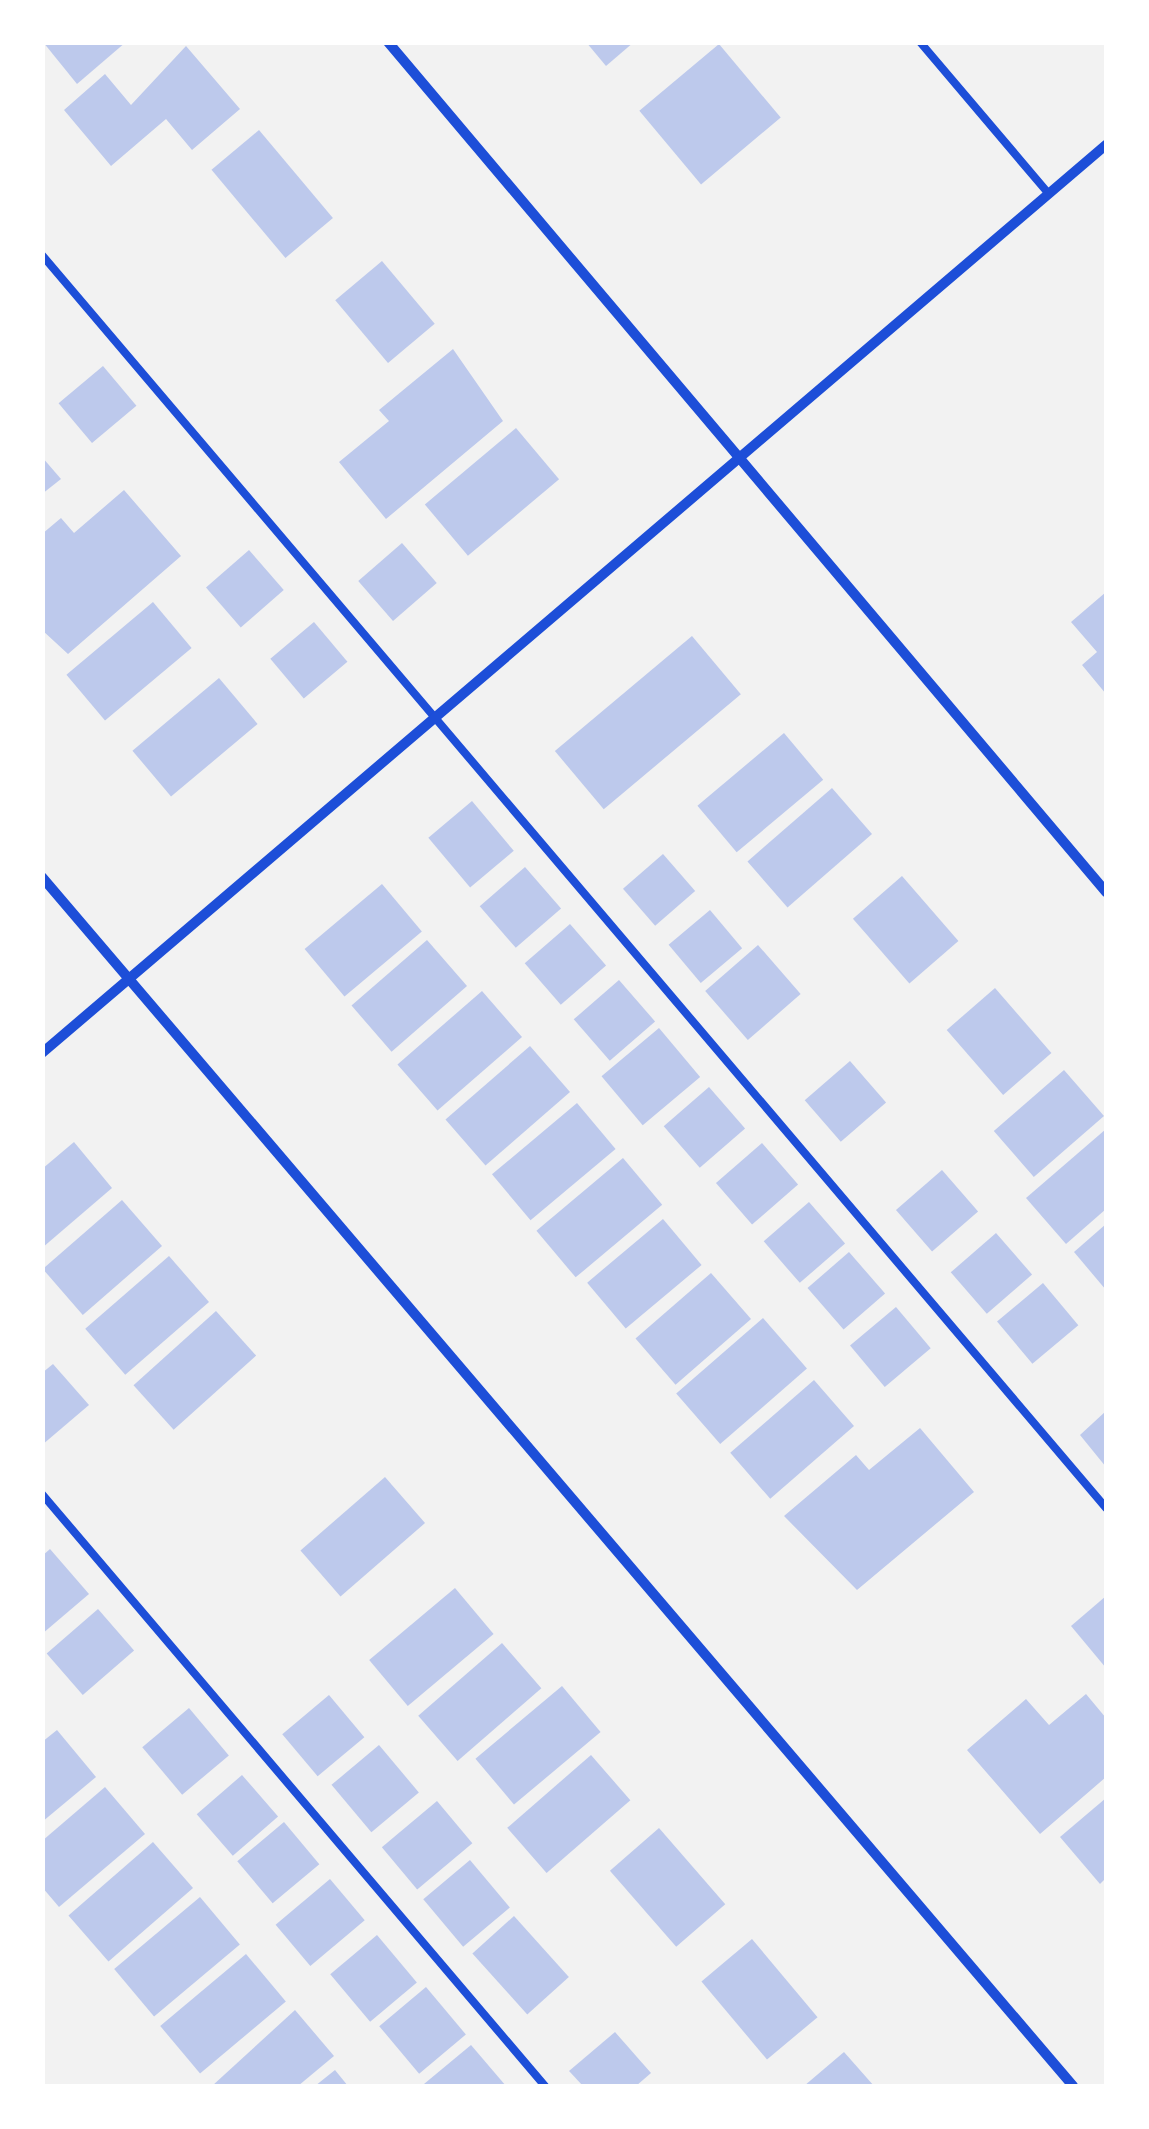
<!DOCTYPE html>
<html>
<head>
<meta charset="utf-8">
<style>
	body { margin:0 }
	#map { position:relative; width:1149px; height:2129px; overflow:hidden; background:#f2f2f2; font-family:"IBM Plex Sans",sans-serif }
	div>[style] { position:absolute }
	.building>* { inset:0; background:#bdc9ec; transform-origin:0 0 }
	.service>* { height:8px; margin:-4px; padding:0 4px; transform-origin:4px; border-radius:4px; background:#1d4ed8 }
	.minor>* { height:10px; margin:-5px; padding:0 5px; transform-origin:5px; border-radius:5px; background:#1d4ed8 }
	span { translate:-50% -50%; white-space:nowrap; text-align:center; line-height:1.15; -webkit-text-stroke:10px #fff; paint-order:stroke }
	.frame { position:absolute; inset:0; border:45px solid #fff; pointer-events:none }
</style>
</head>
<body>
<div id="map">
	<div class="building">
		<div style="clip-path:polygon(43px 42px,126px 42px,77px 84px)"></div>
		<div style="clip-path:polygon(586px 42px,634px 42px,606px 66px)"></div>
		<div style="left:719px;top:44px;width:96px;height:104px;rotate:50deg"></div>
		<div style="clip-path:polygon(186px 46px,240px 109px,192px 150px,166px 119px,111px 166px,64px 110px,105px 74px,131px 105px)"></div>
		<div style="left:259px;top:130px;width:115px;height:62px;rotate:50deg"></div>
		<div style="left:382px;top:261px;width:82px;height:61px;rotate:50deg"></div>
		<div style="clip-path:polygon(453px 349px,503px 421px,386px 519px,339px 462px,389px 421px,379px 410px)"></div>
		<div style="left:103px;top:366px;width:52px;height:58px;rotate:50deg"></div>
		<div style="left:516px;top:428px;width:67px;height:119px;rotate:50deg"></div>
		<div style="clip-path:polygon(42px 457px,61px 479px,42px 494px)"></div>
		<div style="clip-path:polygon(124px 490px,181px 556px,68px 654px,42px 630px,42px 534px,61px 518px,74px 533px)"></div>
		<div style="left:402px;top:543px;width:53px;height:58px;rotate:49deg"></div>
		<div style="left:249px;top:550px;width:53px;height:57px;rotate:49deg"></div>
		<div style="clip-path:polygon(1106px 592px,1106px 694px,1082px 665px,1097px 652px,1071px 622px)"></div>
		<div style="left:153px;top:602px;width:60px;height:113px;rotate:50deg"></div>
		<div style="left:314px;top:622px;width:52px;height:57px;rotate:50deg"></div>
		<div style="left:692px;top:636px;width:76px;height:179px;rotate:50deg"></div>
		<div style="left:219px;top:678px;width:60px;height:113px;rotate:50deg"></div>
		<div style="left:784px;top:733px;width:61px;height:113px;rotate:50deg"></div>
		<div style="left:832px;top:788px;width:61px;height:112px;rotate:49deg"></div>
		<div style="left:472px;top:801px;width:65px;height:57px;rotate:50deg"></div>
		<div style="left:663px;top:854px;width:49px;height:53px;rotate:49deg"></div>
		<div style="left:525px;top:867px;width:55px;height:60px;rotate:49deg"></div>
		<div style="left:902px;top:876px;width:86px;height:65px;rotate:49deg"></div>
		<div style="left:382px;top:884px;width:62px;height:101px;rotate:50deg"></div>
		<div style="left:710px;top:910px;width:50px;height:54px;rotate:50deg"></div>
		<div style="left:570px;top:924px;width:55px;height:60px;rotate:49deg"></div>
		<div style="left:427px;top:940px;width:61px;height:100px;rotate:49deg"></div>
		<div style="left:758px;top:945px;width:65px;height:70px;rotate:49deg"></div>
		<div style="left:619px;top:980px;width:55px;height:60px;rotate:49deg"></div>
		<div style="left:995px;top:988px;width:86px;height:64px;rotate:49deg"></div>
		<div style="left:482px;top:991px;width:61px;height:112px;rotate:49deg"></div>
		<div style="left:659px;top:1028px;width:64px;height:75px;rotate:50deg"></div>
		<div style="left:530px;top:1046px;width:61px;height:112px;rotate:49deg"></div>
		<div style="left:850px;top:1061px;width:55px;height:60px;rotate:49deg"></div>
		<div style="left:1064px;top:1070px;width:61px;height:93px;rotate:49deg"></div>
		<div style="left:709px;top:1087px;width:55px;height:60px;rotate:49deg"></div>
		<div style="left:577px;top:1103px;width:60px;height:111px;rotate:50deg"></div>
		<div style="clip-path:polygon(1106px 1129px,1106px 1209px,1066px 1244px,1026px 1198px)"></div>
		<div style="clip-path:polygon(74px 1142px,112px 1188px,42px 1248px,42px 1169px)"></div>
		<div style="left:762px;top:1143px;width:55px;height:61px;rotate:49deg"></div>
		<div style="left:623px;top:1158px;width:61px;height:113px;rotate:50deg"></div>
		<div style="left:942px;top:1170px;width:55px;height:61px;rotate:49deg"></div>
		<div style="left:122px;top:1200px;width:61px;height:105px;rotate:49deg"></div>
		<div style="left:809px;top:1202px;width:55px;height:60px;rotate:49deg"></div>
		<div style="left:663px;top:1219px;width:60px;height:99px;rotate:50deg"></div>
		<div style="clip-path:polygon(1106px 1224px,1106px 1290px,1074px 1252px)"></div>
		<div style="left:996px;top:1233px;width:55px;height:60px;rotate:49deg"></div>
		<div style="left:849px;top:1252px;width:55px;height:55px;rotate:49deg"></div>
		<div style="left:169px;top:1256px;width:61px;height:111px;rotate:49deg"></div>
		<div style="left:711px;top:1273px;width:61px;height:100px;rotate:49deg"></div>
		<div style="left:1043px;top:1283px;width:55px;height:60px;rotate:50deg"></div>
		<div style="left:896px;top:1307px;width:54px;height:60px;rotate:50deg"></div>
		<div style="left:216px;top:1311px;width:60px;height:111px;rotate:48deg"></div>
		<div style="left:763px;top:1318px;width:67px;height:115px;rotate:49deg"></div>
		<div style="clip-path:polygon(53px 1364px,89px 1405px,42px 1445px,42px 1373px)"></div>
		<div style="left:814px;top:1380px;width:61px;height:111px;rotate:49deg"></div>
		<div style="clip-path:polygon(1106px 1411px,1106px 1467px,1080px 1435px)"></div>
		<div style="clip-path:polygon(920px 1428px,974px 1492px,857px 1590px,784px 1516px,856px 1455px,869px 1470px)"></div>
		<div style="left:385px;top:1477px;width:61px;height:112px;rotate:49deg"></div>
		<div style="clip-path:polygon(50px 1549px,89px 1594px,42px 1634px,42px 1556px)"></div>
		<div style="left:455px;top:1588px;width:60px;height:112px;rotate:50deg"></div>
		<div style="clip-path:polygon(1106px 1596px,1106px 1668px,1071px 1626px)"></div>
		<div style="left:98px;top:1609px;width:55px;height:68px;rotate:49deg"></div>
		<div style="left:502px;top:1643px;width:60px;height:111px;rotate:49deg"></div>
		<div style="left:562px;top:1686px;width:60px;height:113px;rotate:50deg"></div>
		<div style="clip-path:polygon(1086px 1694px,1106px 1718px,1106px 1777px,1040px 1834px,967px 1750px,1026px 1699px,1049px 1725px)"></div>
		<div style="left:329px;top:1695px;width:55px;height:61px;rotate:50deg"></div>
		<div style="left:189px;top:1708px;width:62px;height:61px;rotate:50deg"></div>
		<div style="clip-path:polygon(57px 1730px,96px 1777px,42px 1822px,42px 1742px)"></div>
		<div style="left:379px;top:1745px;width:62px;height:62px;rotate:50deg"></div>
		<div style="left:591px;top:1755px;width:60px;height:111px;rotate:49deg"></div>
		<div style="left:242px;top:1775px;width:55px;height:60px;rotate:49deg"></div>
		<div style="clip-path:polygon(105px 1787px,145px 1834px,59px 1907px,42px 1887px,42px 1841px)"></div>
		<div style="clip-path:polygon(1106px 1798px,1106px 1878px,1100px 1884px,1060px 1837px)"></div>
		<div style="left:437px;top:1801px;width:55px;height:72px;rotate:50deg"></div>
		<div style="left:284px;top:1822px;width:55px;height:61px;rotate:50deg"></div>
		<div style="left:659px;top:1828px;width:101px;height:65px;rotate:49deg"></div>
		<div style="left:153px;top:1842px;width:61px;height:112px;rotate:49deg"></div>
		<div style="left:470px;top:1860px;width:62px;height:61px;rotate:50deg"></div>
		<div style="left:330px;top:1879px;width:54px;height:71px;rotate:50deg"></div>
		<div style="left:200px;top:1897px;width:62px;height:112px;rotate:50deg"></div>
		<div style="left:514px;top:1916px;width:82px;height:56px;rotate:48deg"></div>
		<div style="left:377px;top:1935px;width:62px;height:61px;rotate:50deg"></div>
		<div style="left:752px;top:1939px;width:102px;height:66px;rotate:50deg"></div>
		<div style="left:246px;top:1954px;width:62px;height:112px;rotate:50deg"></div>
		<div style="left:426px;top:1987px;width:62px;height:61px;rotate:50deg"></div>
		<div style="clip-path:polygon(295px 2010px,334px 2056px,298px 2086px,212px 2086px)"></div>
		<div style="clip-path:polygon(615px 2032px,651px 2073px,636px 2086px,583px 2086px,569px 2071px)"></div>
		<div style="clip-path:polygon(471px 2045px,506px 2086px,425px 2086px,424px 2084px)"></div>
		<div style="clip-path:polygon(844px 2052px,874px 2086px,804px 2086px)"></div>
		<div style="clip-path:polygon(335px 2070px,348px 2086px,315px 2086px)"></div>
	</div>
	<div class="service">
		<div style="left:920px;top:42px;width:199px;rotate:49.7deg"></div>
		<div style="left:42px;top:255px;width:1644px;rotate:49.66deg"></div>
		<div style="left:42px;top:1494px;width:777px;rotate:49.65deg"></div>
	</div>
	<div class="minor">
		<div style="left:388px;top:42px;width:1113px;rotate:49.81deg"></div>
		<div style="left:42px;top:877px;width:1589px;rotate:49.54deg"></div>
		<div style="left:42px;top:1053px;width:1399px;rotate:-40.48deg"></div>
	</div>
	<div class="frame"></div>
</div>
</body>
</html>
